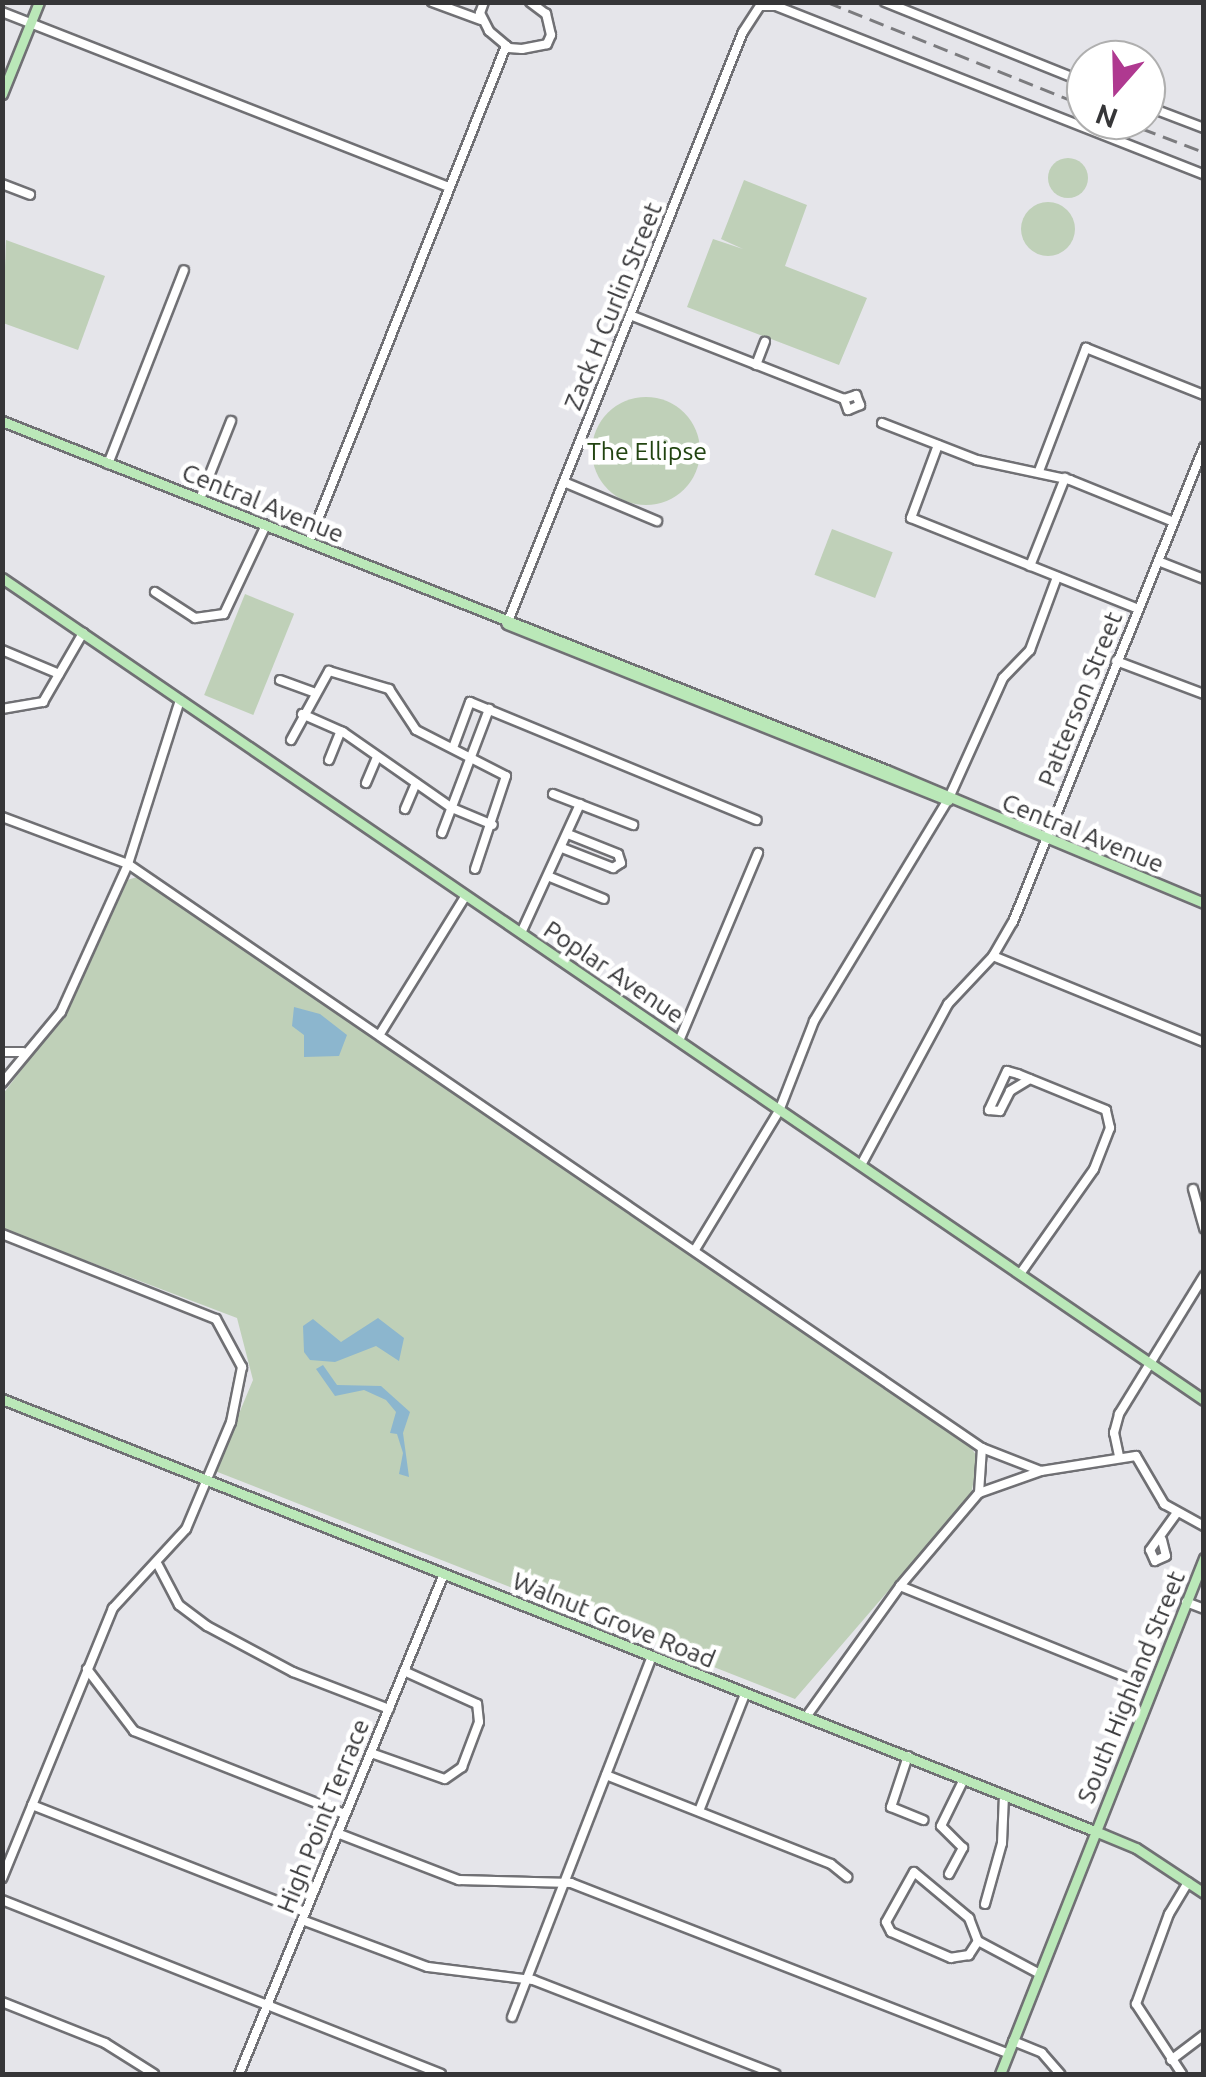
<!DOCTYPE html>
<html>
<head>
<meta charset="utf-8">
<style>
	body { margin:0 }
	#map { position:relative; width:1206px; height:2077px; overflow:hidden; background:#e5e5ea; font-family:Ubuntu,sans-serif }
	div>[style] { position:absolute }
	.green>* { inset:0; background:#bfd0b8; transform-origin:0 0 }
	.round { border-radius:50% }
	.water>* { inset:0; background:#8cb6ce }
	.roads { filter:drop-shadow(2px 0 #707074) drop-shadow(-2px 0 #707074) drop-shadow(0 2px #707074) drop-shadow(0 -2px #707074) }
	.minor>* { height:8px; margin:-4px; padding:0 4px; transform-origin:4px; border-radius:4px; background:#fff }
	.major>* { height:9px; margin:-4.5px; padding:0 4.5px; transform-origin:4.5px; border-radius:4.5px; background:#bae8b8 }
	.rail>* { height:2.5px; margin-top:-1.25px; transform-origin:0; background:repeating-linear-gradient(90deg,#7b7b7e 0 15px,transparent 0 23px) }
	span { translate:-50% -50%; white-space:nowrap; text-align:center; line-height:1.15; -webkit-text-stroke:9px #fff; paint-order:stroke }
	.street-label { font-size:25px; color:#363638 }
	.park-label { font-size:25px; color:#241 }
	.frame { position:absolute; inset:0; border:5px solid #363638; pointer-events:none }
	.north { position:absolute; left:1066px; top:40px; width:100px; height:100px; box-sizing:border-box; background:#fff; border:2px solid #afafaf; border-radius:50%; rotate:200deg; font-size:28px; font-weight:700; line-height:40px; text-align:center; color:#363638 }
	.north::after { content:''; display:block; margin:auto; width:35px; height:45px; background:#af3990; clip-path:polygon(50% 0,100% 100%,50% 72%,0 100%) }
</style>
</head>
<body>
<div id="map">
	<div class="green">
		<div class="round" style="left:1048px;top:158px;width:40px;height:40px"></div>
		<div style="clip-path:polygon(744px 180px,807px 205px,785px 266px,867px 298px,839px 365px,687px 307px,713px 239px,743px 249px,721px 239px)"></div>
		<div class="round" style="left:1021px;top:202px;width:54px;height:54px"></div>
		<div style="clip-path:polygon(6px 240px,105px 276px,78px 350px,3px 323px)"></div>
		<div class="round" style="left:592px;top:397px;width:108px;height:108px"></div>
		<div style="left:832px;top:529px;width:65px;height:49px;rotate:21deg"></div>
		<div style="left:245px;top:594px;width:53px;height:109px;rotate:22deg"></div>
		<div style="clip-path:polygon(137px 877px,968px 1443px,978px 1458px,971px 1495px,795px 1699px,215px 1471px,253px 1380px,237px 1318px,3px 1229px,3px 1094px,64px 1014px,121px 882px)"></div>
	</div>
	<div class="water">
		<div style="clip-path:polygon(294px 1007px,320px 1014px,347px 1035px,339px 1056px,304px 1057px,304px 1035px,292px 1026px)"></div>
		<div style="clip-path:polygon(378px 1318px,404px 1338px,399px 1361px,376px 1346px,335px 1362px,310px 1360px,304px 1352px,303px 1326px,313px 1319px,341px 1342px)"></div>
		<div style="clip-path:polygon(323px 1365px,337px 1385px,381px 1386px,410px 1412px,403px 1433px,409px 1477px,399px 1474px,403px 1453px,397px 1434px,390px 1433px,396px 1412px,386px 1400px,364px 1390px,335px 1396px,316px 1369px)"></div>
	</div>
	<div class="roads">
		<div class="minor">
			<div style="left:432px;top:2px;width:52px;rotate:20.2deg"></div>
			<div style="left:484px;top:2px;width:12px;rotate:110deg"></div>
			<div style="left:480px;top:13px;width:20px;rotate:63deg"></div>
			<div style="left:489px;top:31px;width:26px;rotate:40deg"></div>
			<div style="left:509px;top:48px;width:13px;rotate:4deg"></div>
			<div style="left:522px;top:49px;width:25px;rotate:-11deg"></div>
			<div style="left:547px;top:44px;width:10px;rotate:-66deg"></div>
			<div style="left:551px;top:35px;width:22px;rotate:-103deg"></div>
			<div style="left:546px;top:14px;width:20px;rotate:-143deg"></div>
			<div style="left:885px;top:2px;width:217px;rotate:21.9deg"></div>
			<div style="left:2px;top:12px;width:477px;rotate:21.4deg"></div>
			<div style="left:1146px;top:106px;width:62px;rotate:20.8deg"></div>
			<div style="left:2px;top:184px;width:30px;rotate:21deg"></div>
			<div style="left:630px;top:315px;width:230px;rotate:21.4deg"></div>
			<div style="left:844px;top:399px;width:13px;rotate:-18deg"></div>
			<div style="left:856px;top:395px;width:11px;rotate:68deg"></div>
			<div style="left:860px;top:405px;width:13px;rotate:157deg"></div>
			<div style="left:848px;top:410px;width:12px;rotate:-110deg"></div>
			<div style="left:756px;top:365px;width:25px;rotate:-69deg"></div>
			<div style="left:882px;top:423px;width:102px;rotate:21.3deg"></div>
			<div style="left:977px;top:460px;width:95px;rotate:12.1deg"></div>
			<div style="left:1070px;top:480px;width:112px;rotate:22deg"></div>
			<div style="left:938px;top:445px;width:78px;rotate:110.3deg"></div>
			<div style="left:911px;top:518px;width:245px;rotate:21.8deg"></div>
			<div style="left:108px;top:464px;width:208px;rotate:-68.6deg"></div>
			<div style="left:1039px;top:471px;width:132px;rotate:-69.1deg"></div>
			<div style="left:1086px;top:348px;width:127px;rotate:21.7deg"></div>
			<div style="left:564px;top:482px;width:101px;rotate:22.8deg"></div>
			<div style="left:200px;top:499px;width:84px;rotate:-68.3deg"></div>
			<div style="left:309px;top:542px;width:534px;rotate:-68.34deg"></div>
			<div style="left:1158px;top:561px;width:49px;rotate:21.4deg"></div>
			<div style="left:1030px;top:566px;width:95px;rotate:-68.3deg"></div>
			<div style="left:155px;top:592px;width:48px;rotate:33deg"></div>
			<div style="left:195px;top:618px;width:29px;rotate:-8deg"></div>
			<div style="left:224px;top:614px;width:98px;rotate:-64.7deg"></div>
			<div style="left:507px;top:624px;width:637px;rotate:-68.27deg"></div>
			<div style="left:743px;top:32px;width:31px;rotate:-57deg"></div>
			<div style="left:760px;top:6px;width:16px"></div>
			<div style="left:776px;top:6px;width:460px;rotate:21.5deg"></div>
			<div style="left:2px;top:650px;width:62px;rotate:22.8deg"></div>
			<div style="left:1116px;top:661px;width:94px;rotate:20.6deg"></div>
			<div style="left:280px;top:680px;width:35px;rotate:20deg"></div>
			<div style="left:2px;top:709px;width:42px;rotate:-9.7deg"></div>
			<div style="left:43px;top:702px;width:80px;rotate:-59.9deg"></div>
			<div style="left:302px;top:714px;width:45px;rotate:23.7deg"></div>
			<div style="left:343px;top:732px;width:133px;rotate:34.9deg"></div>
			<div style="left:452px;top:808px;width:44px;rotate:22.5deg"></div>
			<div style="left:291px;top:740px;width:79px;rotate:-61.2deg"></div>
			<div style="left:329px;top:671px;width:63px;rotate:16.7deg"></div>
			<div style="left:389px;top:689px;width:49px;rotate:56.6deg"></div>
			<div style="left:416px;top:730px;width:101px;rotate:27.1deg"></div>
			<div style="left:506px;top:776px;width:98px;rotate:108.4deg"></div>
			<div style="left:454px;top:745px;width:46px;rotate:-69.6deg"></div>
			<div style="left:470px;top:702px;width:310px;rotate:22.4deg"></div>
			<div style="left:329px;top:760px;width:31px;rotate:-68deg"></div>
			<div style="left:366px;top:783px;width:28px;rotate:-67deg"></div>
			<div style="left:553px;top:794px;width:86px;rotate:21.2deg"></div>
			<div style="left:405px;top:809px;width:28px;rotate:-67deg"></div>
			<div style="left:2px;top:817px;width:134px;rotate:20.5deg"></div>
			<div style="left:128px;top:864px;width:1035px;rotate:34.37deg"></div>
			<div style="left:982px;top:1448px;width:63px;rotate:21.3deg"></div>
			<div style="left:1041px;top:1471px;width:96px;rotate:-9deg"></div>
			<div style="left:1136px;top:1456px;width:56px;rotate:59.7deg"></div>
			<div style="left:1164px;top:1504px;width:46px;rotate:28.8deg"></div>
			<div style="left:442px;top:833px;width:133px;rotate:-69.2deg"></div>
			<div style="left:562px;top:848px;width:55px;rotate:21.4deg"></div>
			<div style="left:613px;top:868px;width:9px;rotate:-32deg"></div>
			<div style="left:621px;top:863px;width:9px;rotate:-108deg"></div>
			<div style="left:618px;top:854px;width:54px;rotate:-158.2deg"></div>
			<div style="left:550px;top:877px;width:58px;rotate:22.2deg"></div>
			<div style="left:521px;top:933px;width:142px;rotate:-65.4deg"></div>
			<div style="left:993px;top:956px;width:228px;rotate:22.2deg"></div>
			<div style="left:380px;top:1034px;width:161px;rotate:-58.2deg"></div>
			<div style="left:679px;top:1041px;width:204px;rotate:-67.2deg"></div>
			<div style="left:2px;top:1052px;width:21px"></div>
			<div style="left:2px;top:1083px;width:92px;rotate:-50.3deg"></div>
			<div style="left:61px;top:1012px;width:162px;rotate:-65.6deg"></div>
			<div style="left:128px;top:864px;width:172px;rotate:-72.4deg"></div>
			<div style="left:861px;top:1165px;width:183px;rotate:-61.6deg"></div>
			<div style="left:948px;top:1004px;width:66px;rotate:-46.8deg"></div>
			<div style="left:993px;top:956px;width:39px;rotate:-60deg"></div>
			<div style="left:1013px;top:922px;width:512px;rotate:-68.09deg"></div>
			<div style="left:1193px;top:1189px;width:41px;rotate:74.2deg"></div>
			<div style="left:2px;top:1234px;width:230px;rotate:21.7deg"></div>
			<div style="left:216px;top:1319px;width:55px;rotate:61.6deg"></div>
			<div style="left:242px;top:1367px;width:56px;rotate:101.3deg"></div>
			<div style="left:231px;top:1422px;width:116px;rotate:112.8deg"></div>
			<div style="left:186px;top:1529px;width:108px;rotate:132.7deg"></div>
			<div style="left:113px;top:1608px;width:292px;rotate:112.3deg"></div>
			<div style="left:696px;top:1248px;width:160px;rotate:-58.8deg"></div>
			<div style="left:779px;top:1111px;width:97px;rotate:-68.7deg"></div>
			<div style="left:814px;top:1021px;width:258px;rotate:-58.8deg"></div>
			<div style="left:948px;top:800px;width:134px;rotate:-65.7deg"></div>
			<div style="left:1003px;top:678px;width:39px;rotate:-46deg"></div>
			<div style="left:1030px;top:650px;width:78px;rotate:-69.7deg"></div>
			<div style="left:1020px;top:1274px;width:128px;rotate:-54.8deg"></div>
			<div style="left:1094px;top:1169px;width:44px;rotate:-68.7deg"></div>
			<div style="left:1110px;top:1128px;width:18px;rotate:-103deg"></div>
			<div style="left:1106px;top:1110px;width:95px;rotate:-157.8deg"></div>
			<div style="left:1018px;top:1074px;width:11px;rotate:-165deg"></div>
			<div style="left:1007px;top:1071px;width:43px;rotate:114.8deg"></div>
			<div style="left:989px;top:1110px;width:11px;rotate:5deg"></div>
			<div style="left:1000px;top:1111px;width:22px;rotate:-63deg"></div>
			<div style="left:1010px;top:1091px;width:23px;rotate:-31deg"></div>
			<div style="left:1119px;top:1456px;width:24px;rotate:-102deg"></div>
			<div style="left:1114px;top:1433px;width:20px;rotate:-75deg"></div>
			<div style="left:1119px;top:1414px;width:162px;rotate:-58.4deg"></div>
			<div style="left:979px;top:1493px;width:66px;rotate:-19.5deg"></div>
			<div style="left:1162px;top:1540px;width:16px;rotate:76deg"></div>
			<div style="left:1166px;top:1556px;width:12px;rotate:156deg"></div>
			<div style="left:1155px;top:1561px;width:12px;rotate:-114deg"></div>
			<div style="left:1150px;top:1550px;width:44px;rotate:-54.2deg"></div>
			<div style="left:158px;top:1565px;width:45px;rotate:62.3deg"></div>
			<div style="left:179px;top:1605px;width:35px;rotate:37deg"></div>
			<div style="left:207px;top:1626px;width:98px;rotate:28.1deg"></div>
			<div style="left:293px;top:1672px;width:103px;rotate:21.1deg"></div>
			<div style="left:900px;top:1586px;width:248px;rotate:22deg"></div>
			<div style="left:1186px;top:1602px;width:19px;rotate:21deg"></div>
			<div style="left:87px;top:1669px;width:78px;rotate:52.8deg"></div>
			<div style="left:134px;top:1731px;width:227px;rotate:21.5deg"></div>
			<div style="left:806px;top:1717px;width:161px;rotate:-54.3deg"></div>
			<div style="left:900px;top:1586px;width:122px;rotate:-49.7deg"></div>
			<div style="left:979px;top:1493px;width:45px;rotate:-86.2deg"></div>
			<div style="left:371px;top:1753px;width:78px;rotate:19.4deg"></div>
			<div style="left:445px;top:1779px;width:21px;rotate:-35deg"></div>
			<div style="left:462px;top:1767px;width:48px;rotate:-69.3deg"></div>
			<div style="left:479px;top:1722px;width:18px;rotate:-96deg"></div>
			<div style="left:477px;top:1704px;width:80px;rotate:-155.7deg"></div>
			<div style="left:908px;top:1756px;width:54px;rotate:108.4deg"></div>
			<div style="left:891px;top:1807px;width:35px;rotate:22deg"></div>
			<div style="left:606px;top:1775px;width:242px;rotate:21.6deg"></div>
			<div style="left:831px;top:1864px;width:21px;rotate:39deg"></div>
			<div style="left:32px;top:1805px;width:293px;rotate:21.4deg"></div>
			<div style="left:699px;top:1811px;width:126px;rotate:-68.5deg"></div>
			<div style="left:337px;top:1833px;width:131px;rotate:21.1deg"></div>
			<div style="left:459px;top:1880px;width:112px;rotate:1.5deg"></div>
			<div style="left:571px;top:1883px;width:469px;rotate:21.3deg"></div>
			<div style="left:914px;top:1872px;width:72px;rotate:39.9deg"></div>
			<div style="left:969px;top:1918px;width:25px;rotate:69deg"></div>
			<div style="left:978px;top:1941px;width:17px;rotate:123deg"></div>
			<div style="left:969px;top:1955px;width:18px;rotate:171deg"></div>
			<div style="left:951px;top:1958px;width:65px;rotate:-156.6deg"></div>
			<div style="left:891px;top:1932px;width:11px;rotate:-117deg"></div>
			<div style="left:886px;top:1922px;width:57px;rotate:-60.8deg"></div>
			<div style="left:949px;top:1874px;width:30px;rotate:-62deg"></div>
			<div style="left:963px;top:1848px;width:31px;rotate:-135deg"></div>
			<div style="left:941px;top:1826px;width:52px;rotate:-63.9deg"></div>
			<div style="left:2px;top:1900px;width:472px;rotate:21.6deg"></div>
			<div style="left:985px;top:1904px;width:63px;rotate:-74.4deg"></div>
			<div style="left:1002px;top:1843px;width:48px;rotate:-87.6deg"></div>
			<div style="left:302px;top:1920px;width:134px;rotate:20.5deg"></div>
			<div style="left:428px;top:1967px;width:106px;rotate:7.1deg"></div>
			<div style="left:533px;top:1980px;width:260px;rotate:21.2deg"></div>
			<div style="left:978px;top:1941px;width:66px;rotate:28.1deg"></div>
			<div style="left:2px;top:2002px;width:111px;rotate:21.7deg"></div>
			<div style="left:105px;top:2043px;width:58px;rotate:32.3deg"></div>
			<div style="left:512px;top:2017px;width:387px;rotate:-68.8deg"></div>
			<div style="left:1013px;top:2041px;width:31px;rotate:22deg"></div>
			<div style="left:1042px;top:2053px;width:28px;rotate:49deg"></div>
			<div style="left:1171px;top:2060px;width:41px;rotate:-37.1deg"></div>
			<div style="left:239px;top:2074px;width:540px;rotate:-67.71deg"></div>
			<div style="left:1182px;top:2074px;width:84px;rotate:-123.3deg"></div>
			<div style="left:1136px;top:2004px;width:96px;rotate:-69.9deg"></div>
			<div style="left:1169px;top:1914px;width:37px;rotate:-59deg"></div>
		</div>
		<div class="major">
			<div style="left:2px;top:94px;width:99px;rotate:-68.1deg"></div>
			<div style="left:2px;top:421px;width:950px;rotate:21.54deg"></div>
			<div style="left:886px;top:770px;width:345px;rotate:22.7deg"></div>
			<div style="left:2px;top:578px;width:1456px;rotate:34.37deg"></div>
			<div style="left:507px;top:624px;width:475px;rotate:21.8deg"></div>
			<div style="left:2px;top:1399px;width:1175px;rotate:21.57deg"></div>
			<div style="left:1095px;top:1831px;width:44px;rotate:22.5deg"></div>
			<div style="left:1136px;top:1848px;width:82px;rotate:33.5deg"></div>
			<div style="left:1000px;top:2074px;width:555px;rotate:-68.43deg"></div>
		</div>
	</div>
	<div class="rail">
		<div style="left:827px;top:2px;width:279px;rotate:21.9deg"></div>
		<div style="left:1120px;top:120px;width:90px;rotate:20.9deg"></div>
	</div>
	<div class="street-label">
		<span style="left:613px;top:306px;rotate:-68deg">Zack H Curlin Street</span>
		<span style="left:263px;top:503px;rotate:22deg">Central Avenue</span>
		<span style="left:1080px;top:699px;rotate:-68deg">Patterson Street</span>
		<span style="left:1083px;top:833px;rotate:22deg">Central Avenue</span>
		<span style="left:614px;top:972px;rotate:34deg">Poplar Avenue</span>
		<span style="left:614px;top:1620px;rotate:22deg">Walnut Grove Road</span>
		<span style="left:1131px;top:1687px;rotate:-68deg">South Highland Street</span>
		<span style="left:323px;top:1816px;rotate:-68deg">High Point Terrace</span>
	</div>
	<div class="park-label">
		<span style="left:647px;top:451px">The Ellipse</span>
	</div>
	<div class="frame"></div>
	<div class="north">N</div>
</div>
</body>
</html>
